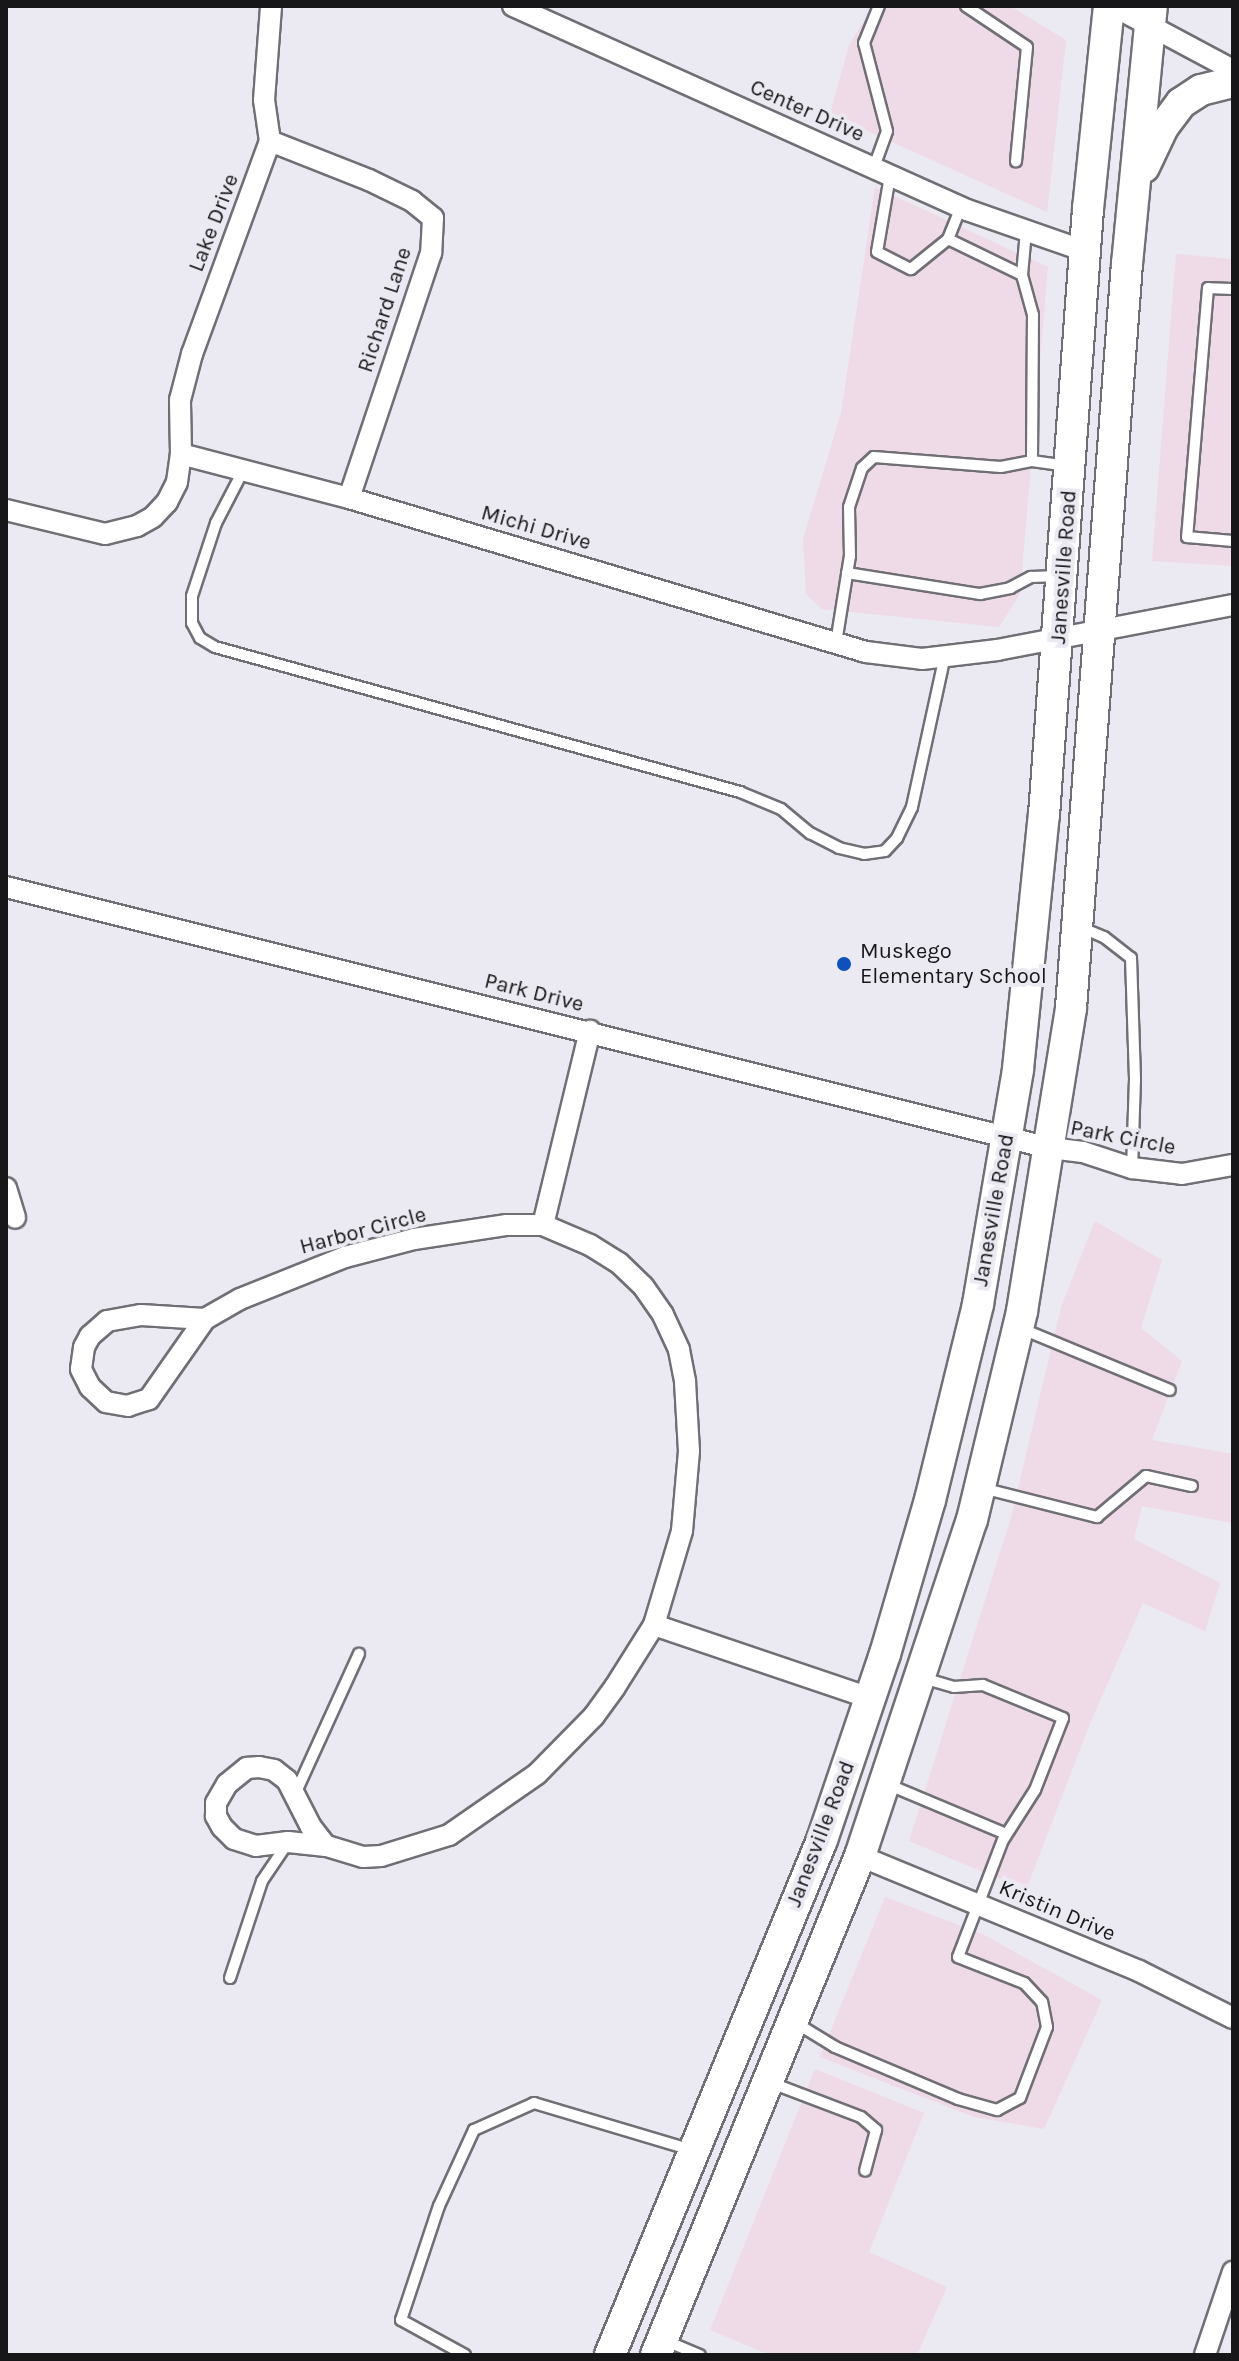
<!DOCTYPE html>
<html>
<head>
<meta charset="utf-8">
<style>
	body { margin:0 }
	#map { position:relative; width:1239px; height:2361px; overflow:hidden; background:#ebe9f1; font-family:Karla,sans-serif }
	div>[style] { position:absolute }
	.commercial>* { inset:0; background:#efdae8 }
	.roads { filter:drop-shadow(2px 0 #716f76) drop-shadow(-2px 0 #716f76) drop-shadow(0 2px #716f76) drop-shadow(0 -2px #716f76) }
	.lane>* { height:10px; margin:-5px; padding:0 5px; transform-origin:5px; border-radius:5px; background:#fff }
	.street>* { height:20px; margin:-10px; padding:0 10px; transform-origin:10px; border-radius:10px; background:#fff }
	.secondary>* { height:30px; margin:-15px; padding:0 15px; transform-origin:15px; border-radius:15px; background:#fff }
	.dots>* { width:22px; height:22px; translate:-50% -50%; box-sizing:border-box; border:4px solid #ebe9f1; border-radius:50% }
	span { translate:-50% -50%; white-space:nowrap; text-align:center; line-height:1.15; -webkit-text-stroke:8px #ebe9f1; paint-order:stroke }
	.street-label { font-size:22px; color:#171719 }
	.poi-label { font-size:22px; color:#171719 }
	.left { translate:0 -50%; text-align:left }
	.frame { position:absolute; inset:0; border:8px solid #171719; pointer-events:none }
</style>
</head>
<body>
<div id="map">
	<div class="commercial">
		<div style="clip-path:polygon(873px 6px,1010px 6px,1066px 40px,1047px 212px,830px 114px,849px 45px)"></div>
		<div style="clip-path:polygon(875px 187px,1048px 267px,1020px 594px,999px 627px,822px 609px,806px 594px,803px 539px,841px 413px)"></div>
		<div style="clip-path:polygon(1176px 254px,1233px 259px,1233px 566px,1152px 561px)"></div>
		<div style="clip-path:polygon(1095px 1221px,1162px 1260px,1141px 1328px,1182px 1361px,1152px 1440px,1233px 1454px,1233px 1512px,1232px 1523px,1142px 1506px,1134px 1539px,1220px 1583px,1205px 1631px,1143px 1603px,1089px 1726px,1026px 1890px,909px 1841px,1011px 1518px,1061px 1307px)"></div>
		<div style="clip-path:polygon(885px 1897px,982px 1934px,1102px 2000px,1044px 2129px,974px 2117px,820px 2057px)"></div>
		<div style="clip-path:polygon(815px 2069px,924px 2113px,869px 2252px,947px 2287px,917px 2355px,770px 2355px,710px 2330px)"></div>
	</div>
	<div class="roads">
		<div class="lane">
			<div style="left:966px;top:6px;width:73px;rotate:33.9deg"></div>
			<div style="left:1027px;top:47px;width:115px;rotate:95.5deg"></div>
			<div style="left:874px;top:167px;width:38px;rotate:-70deg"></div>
			<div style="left:887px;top:131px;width:91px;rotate:-104.6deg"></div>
			<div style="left:864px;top:43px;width:40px;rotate:-68deg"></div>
			<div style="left:890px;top:176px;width:77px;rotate:99.7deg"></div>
			<div style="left:877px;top:252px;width:38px;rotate:27deg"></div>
			<div style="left:911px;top:269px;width:48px;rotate:-39deg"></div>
			<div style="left:961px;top:207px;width:35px;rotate:112deg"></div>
			<div style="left:948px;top:239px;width:82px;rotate:25.9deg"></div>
			<div style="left:1022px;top:275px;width:44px;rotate:-84.8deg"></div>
			<div style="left:1022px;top:275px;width:41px;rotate:74.6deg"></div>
			<div style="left:1033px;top:315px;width:146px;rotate:90.4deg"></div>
			<div style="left:1233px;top:289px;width:25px;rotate:-178deg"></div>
			<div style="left:1208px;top:288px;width:250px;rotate:94.8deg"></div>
			<div style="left:1187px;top:537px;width:46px;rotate:5deg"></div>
			<div style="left:244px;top:469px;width:61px;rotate:117.4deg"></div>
			<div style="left:216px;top:523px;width:77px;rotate:108.2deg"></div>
			<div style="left:192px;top:596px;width:27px;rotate:90deg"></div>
			<div style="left:192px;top:623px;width:17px;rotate:62deg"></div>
			<div style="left:200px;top:638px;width:17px;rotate:31deg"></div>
			<div style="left:215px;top:647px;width:545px;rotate:15.44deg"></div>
			<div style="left:740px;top:792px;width:44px;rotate:22.5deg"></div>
			<div style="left:781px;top:809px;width:38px;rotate:40deg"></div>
			<div style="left:810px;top:833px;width:33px;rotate:27deg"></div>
			<div style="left:839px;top:848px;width:26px;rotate:13deg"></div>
			<div style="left:864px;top:854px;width:21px;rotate:-8deg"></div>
			<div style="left:885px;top:851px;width:18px;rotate:-47deg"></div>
			<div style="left:897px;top:838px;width:34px;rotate:-64deg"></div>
			<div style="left:912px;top:807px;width:155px;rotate:-77.7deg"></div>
			<div style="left:847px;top:573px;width:135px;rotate:9deg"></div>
			<div style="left:980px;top:594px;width:31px;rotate:-11deg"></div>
			<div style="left:1010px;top:588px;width:24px;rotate:-28deg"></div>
			<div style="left:1031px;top:577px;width:29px;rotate:-2deg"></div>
			<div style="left:836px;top:643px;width:88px;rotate:-80.9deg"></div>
			<div style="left:850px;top:556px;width:49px;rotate:-91.2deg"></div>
			<div style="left:849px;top:507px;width:41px;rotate:-71.6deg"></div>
			<div style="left:862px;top:468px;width:16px;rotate:-43deg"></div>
			<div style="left:874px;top:457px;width:127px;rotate:4.5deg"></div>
			<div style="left:1001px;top:467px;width:32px;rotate:-11deg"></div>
			<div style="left:1032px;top:461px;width:36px;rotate:8deg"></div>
			<div style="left:1080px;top:927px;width:26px;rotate:23deg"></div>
			<div style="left:1104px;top:937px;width:34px;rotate:38deg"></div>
			<div style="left:1131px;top:958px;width:121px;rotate:88.1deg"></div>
			<div style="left:1135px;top:1079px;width:89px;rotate:91.9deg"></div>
			<div style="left:1020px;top:1328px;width:162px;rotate:22.5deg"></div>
			<div style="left:982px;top:1488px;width:119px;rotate:14.2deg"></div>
			<div style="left:1097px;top:1517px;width:64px;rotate:-39.9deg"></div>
			<div style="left:1146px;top:1476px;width:47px;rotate:12.3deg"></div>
			<div style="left:887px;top:1784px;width:129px;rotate:22.8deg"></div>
			<div style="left:296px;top:1792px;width:152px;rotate:-65.5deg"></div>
			<div style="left:230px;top:1978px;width:102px;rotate:-71.7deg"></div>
			<div style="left:262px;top:1881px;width:45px;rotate:-56deg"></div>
			<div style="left:796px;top:2023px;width:46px;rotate:31.6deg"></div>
			<div style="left:835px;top:2047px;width:134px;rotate:22.9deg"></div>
			<div style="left:958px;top:2099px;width:41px;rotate:15.8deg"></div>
			<div style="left:997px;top:2110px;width:26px;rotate:-28deg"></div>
			<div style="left:1020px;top:2098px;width:76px;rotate:-69.2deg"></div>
			<div style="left:1047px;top:2027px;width:25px;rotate:-101deg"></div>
			<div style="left:1042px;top:2002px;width:26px;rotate:-133deg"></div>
			<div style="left:1024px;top:1983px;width:71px;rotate:-158.5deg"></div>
			<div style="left:958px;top:1957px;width:125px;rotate:-69deg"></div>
			<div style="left:1003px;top:1840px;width:59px;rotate:-57.4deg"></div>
			<div style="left:1035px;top:1790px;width:77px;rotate:-68.7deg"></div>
			<div style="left:1063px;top:1718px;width:87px;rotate:-157.6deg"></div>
			<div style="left:983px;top:1685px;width:29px;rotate:176deg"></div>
			<div style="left:954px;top:1687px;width:32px;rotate:-164deg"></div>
			<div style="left:769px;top:2082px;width:98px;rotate:20.8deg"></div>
			<div style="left:861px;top:2117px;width:20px;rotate:41deg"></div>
			<div style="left:876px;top:2130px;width:42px;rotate:105deg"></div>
			<div style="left:664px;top:2340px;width:39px;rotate:23deg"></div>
			<div style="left:465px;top:2355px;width:73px;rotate:-151.3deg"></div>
			<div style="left:401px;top:2320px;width:120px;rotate:-71.6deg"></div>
			<div style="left:439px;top:2206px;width:84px;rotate:-65.3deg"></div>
			<div style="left:474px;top:2130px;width:66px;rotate:-24.2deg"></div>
			<div style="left:534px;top:2103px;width:165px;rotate:16.6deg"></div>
		</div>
		<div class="street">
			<div style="left:513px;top:6px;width:498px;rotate:24.2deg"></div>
			<div style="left:967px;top:210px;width:125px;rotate:19.2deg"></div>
			<div style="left:1113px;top:6px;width:136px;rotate:28.1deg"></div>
			<div style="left:270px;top:141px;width:106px;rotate:21.5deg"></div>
			<div style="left:369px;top:180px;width:48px;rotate:26deg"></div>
			<div style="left:412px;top:201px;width:27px;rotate:39deg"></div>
			<div style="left:433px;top:218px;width:35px;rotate:93deg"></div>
			<div style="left:431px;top:253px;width:258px;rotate:108.5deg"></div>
			<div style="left:181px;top:454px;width:174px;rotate:14.7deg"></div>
			<div style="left:349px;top:498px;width:539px;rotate:16.59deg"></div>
			<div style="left:866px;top:652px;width:56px;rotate:7.1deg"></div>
			<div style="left:922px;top:659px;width:76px;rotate:-6.8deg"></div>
			<div style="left:997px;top:650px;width:240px;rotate:-10.8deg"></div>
			<div style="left:6px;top:510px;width:102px;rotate:13.6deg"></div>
			<div style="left:105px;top:534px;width:33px;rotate:-14deg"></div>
			<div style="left:137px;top:526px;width:18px;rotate:-29deg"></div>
			<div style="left:153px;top:517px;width:21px;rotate:-47deg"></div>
			<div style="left:167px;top:502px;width:22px;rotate:-63deg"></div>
			<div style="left:177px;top:482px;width:28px;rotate:-82deg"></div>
			<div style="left:181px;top:454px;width:54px;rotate:-91.1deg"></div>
			<div style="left:180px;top:400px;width:48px;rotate:-75.4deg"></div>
			<div style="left:192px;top:354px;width:227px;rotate:-69.9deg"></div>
			<div style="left:270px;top:141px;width:41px;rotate:-98.3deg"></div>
			<div style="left:264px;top:100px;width:94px;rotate:-85.7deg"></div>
			<div style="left:6px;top:887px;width:1076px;rotate:14.04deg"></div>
			<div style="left:1050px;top:1148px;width:33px;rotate:7deg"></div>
			<div style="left:1083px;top:1152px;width:52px;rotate:18.1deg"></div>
			<div style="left:1132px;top:1168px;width:50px;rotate:6.8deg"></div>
			<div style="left:1182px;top:1174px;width:52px;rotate:-10deg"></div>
			<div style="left:6px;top:1188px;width:31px;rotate:73deg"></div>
			<div style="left:543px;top:1225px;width:200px;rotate:-76.4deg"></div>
			<div style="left:141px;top:1315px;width:64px;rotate:3.6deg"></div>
			<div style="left:205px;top:1319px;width:98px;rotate:125deg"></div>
			<div style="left:149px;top:1399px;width:22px;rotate:162deg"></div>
			<div style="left:128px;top:1406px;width:22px;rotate:-170deg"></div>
			<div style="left:106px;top:1402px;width:22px;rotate:-137deg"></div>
			<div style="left:90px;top:1387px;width:20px;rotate:-117deg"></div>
			<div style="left:81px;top:1369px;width:22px;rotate:-82deg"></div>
			<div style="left:84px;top:1347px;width:13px;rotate:-61deg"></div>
			<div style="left:90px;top:1336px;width:23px;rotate:-41deg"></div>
			<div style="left:107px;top:1321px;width:35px;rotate:-10deg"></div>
			<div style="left:205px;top:1319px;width:40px;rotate:-29.7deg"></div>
			<div style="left:240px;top:1299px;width:113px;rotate:-21.8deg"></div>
			<div style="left:345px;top:1257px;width:71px;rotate:-14.6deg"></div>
			<div style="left:414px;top:1239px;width:94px;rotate:-8.6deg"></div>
			<div style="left:507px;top:1225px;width:36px"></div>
			<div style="left:543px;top:1225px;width:51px;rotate:23.1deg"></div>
			<div style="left:590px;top:1245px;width:34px;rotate:32deg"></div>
			<div style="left:619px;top:1263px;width:33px;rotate:44deg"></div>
			<div style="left:643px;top:1286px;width:35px;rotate:55deg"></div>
			<div style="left:663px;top:1315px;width:38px;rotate:65deg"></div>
			<div style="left:679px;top:1350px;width:33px;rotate:79deg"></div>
			<div style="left:685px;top:1382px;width:69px;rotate:86.7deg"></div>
			<div style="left:689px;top:1451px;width:80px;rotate:95deg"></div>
			<div style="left:682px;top:1531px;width:98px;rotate:106.6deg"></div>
			<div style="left:654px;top:1625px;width:73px;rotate:122.2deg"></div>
			<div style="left:615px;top:1687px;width:36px;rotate:126deg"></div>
			<div style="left:594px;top:1716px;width:81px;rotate:134.5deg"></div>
			<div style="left:537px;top:1774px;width:107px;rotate:145.3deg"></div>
			<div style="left:449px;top:1835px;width:71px;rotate:162.8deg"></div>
			<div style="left:381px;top:1856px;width:18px;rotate:177deg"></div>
			<div style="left:363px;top:1857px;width:39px;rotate:-163deg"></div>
			<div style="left:654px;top:1625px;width:228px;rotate:18.7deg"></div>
			<div style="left:259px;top:1767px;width:15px;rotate:11deg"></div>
			<div style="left:274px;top:1770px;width:16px;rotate:38deg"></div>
			<div style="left:287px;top:1780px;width:53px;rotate:62.9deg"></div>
			<div style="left:311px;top:1827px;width:24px;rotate:52deg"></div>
			<div style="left:326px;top:1846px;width:38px;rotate:-174deg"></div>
			<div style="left:288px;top:1842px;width:32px;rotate:173deg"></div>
			<div style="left:256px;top:1846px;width:23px;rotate:-162deg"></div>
			<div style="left:234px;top:1839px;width:17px;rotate:-135deg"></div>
			<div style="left:222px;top:1827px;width:13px;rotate:-119deg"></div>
			<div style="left:216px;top:1816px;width:13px;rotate:-90deg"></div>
			<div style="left:216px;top:1803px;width:22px;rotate:-60deg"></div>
			<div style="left:227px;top:1784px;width:26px;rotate:-39deg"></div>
			<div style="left:247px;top:1768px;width:12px;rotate:-5deg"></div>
			<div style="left:860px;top:1856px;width:302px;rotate:22.4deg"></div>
			<div style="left:1139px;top:1971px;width:105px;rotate:26.6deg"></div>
			<div style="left:1205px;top:2355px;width:88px;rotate:-71.4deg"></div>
		</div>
		<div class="secondary">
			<div style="left:1144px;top:167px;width:44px;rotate:-64.6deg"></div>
			<div style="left:1163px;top:127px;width:30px;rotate:-53deg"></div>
			<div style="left:1181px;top:103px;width:24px;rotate:-33deg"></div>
			<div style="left:1201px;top:90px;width:33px;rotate:-14deg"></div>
			<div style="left:610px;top:2355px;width:557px;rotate:-67.63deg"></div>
			<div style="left:822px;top:1840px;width:196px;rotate:-71.3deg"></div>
			<div style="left:885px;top:1654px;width:160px;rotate:-73.7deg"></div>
			<div style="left:930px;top:1500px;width:202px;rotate:-76.2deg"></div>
			<div style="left:978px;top:1304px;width:238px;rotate:-80.3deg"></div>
			<div style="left:1018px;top:1069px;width:255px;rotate:-84.2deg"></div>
			<div style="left:1044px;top:815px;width:608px;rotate:-85.85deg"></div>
			<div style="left:1088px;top:209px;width:204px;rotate:-84.1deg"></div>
			<div style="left:656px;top:2355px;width:539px;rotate:-67.76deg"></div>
			<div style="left:860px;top:1856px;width:354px;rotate:-71.6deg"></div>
			<div style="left:972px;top:1520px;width:215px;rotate:-76.5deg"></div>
			<div style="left:1022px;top:1311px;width:307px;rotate:-80.8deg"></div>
			<div style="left:1071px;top:1008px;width:746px;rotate:-85.7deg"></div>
			<div style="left:1127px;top:264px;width:259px;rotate:-84.5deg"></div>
		</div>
	</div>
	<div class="dots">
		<div style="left:844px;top:964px;background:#0e51bc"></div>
	</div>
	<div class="street-label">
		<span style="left:807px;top:111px;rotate:24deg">Center Drive</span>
		<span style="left:214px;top:223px;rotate:-69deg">Lake Drive</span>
		<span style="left:385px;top:310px;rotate:-72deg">Richard Lane</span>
		<span style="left:536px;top:528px;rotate:16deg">Michi Drive</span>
		<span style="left:1064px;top:567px;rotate:-86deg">Janesville Road</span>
		<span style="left:534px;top:993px;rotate:14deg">Park Drive</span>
		<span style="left:1123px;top:1138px;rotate:11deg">Park Circle</span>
		<span style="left:994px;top:1210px;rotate:-80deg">Janesville Road</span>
		<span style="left:363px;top:1231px;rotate:-15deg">Harbor Circle</span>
		<span style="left:821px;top:1834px;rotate:-69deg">Janesville Road</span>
		<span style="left:1057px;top:1911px;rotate:23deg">Kristin Drive</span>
	</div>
	<div class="poi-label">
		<span class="left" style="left:860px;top:964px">Muskego<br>Elementary School</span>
	</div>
	<div class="frame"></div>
</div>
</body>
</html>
